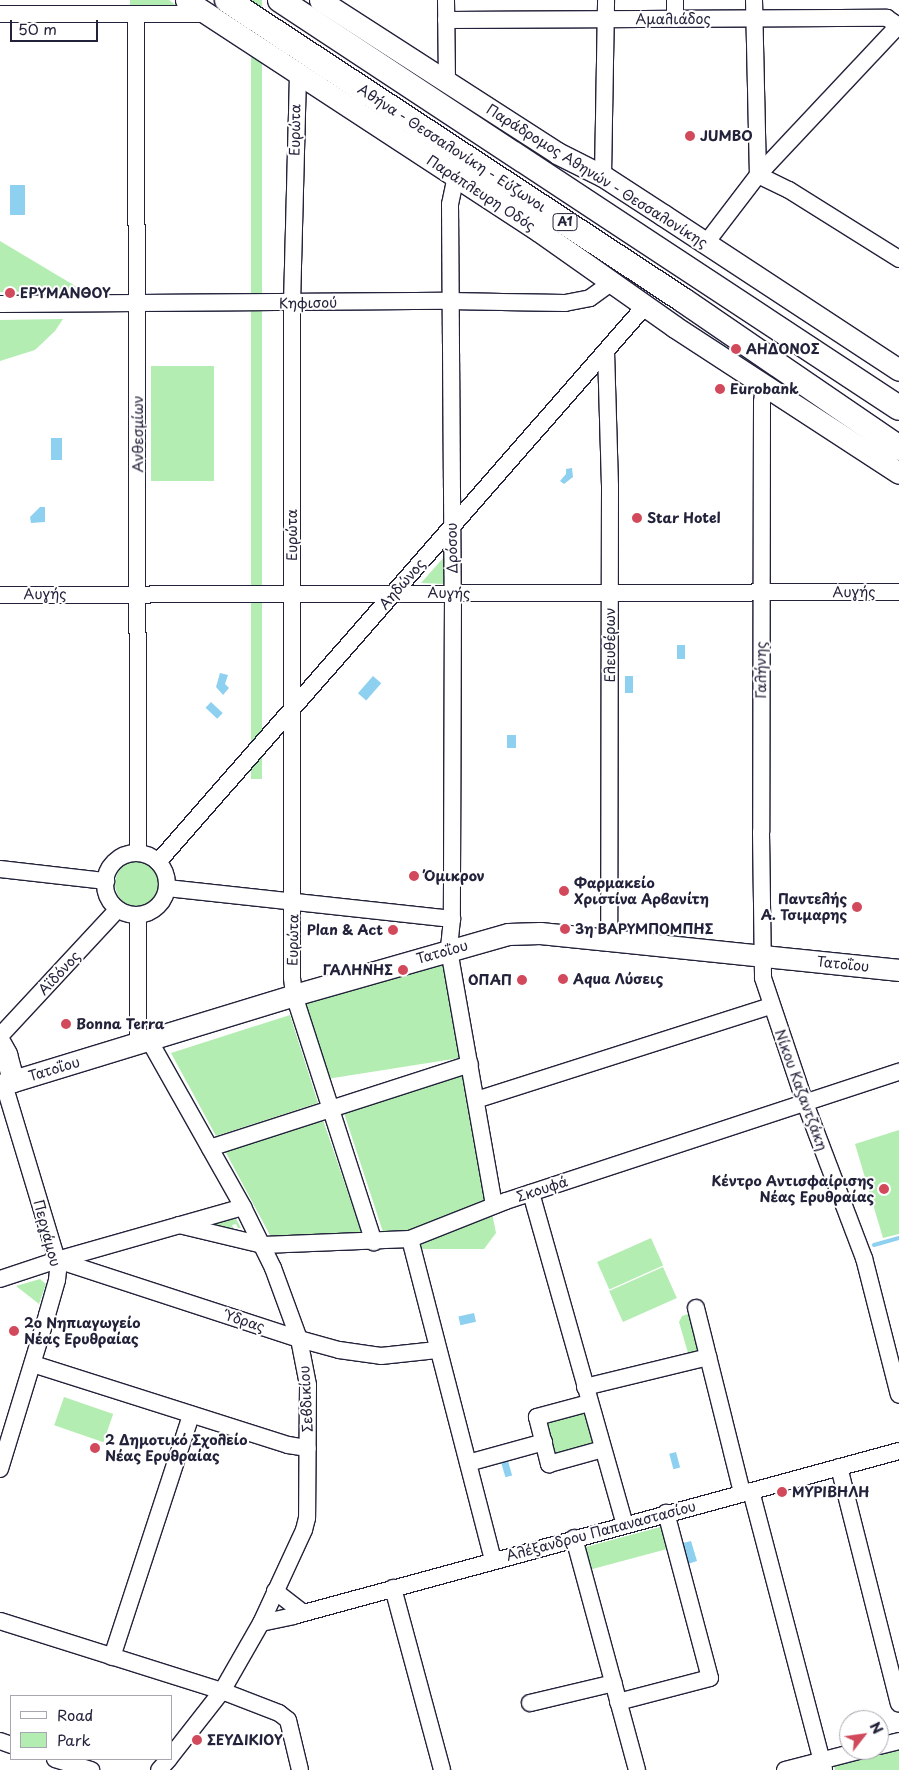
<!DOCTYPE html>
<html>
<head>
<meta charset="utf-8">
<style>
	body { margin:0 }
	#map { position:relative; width:899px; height:1770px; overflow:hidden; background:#fff; font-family:"Playpen Sans",sans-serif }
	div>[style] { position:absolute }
	.green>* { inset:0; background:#b4edb1; transform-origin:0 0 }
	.round { border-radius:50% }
	.water>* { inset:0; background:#8ed0ef; transform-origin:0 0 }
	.stream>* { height:4px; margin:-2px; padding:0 2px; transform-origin:2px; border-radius:2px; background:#8ed0ef }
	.roads { filter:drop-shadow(1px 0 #22223b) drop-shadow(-1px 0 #22223b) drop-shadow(0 1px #22223b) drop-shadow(0 -1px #22223b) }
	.minor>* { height:16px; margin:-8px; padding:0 8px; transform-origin:8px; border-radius:8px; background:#fff }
	.minor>.ring { margin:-8px; padding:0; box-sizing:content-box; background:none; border:16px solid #fff; border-radius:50% }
	.major>* { height:21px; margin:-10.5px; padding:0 10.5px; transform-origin:10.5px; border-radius:10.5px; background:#fff }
	.highway>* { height:24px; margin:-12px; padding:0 12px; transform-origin:12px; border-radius:12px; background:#fff }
	.dots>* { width:14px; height:14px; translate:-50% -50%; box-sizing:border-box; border:2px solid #fff; border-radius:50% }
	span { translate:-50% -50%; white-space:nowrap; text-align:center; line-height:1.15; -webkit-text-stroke:4px #fff; paint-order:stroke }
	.shield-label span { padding:1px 4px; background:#fff; border:1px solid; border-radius:4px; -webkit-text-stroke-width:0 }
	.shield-label { font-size:12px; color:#22223b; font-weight:700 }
	.street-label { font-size:14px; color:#22223b }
	.poi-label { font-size:14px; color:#22223b; font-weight:700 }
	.left { translate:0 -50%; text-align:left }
	.right { translate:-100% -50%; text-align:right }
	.legend { position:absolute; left:10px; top:1695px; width:162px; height:65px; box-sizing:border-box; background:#fff; border:1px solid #a7a7b1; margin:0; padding:6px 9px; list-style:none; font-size:15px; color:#22223b }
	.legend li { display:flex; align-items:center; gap:10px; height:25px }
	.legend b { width:25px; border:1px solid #a7a7b1 }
	.north { position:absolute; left:839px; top:1710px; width:50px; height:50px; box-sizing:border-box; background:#fff; border:1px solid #a7a7b1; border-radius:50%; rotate:60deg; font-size:14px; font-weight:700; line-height:20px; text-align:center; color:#22223b }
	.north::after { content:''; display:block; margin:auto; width:18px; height:22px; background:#d1495b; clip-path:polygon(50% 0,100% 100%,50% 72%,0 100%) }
	.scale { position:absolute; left:10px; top:20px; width:88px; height:22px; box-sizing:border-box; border:2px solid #22223b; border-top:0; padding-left:6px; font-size:15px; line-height:18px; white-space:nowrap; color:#22223b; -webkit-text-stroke:4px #fff; paint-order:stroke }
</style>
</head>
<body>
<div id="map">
	<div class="green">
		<div style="clip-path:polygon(130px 0,169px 0,177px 6px,130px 6px)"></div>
		<div style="left:251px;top:0;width:11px;height:779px"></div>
		<div style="clip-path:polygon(0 241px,77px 287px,77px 291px,0 292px)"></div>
		<div style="clip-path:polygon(63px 319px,55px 331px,35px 350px,0 361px,0 320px)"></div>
		<div style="left:151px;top:366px;width:63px;height:115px"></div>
		<div style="clip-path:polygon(444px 557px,444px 584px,421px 583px)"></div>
		<div class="round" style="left:115px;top:861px;width:46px;height:46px"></div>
		<div style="left:446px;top:962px;width:97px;height:144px;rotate:81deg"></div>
		<div style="clip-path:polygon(290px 1015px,318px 1103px,216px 1136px,171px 1053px)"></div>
		<div style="clip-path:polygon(465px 1074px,487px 1201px,409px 1234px,384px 1235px,344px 1113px)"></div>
		<div style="clip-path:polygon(323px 1120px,362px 1234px,271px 1237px,225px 1151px)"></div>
		<div style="clip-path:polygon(899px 1130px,899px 1234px,883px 1238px,855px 1144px)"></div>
		<div style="clip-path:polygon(492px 1213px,496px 1233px,484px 1249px,418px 1249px,418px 1246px)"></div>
		<div style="clip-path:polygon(235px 1217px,241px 1228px,238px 1228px,236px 1224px,232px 1225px,234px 1230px,211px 1225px)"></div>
		<div style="left:651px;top:1238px;width:30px;height:59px;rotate:66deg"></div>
		<div style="left:663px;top:1267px;width:34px;height:59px;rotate:66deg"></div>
		<div style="clip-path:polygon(40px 1279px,46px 1284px,39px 1304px,16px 1286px)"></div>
		<div style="clip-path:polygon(691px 1313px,702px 1353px,692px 1357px,688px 1353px,679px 1322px,682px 1316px)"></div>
		<div style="left:64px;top:1397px;width:52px;height:30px;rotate:19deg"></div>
		<div style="left:585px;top:1407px;width:41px;height:46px;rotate:74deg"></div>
		<div style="left:664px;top:1526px;width:23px;height:84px;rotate:75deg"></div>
		<div style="clip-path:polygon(899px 1746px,899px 1770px,835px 1770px,833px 1762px)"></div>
	</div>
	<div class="water">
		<div style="left:10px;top:185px;width:15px;height:30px"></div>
		<div style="left:51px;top:438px;width:11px;height:22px"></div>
		<div style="clip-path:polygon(572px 468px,573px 477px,564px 484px,560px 481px,566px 474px,566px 469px)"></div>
		<div style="clip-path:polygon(40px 507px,45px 507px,45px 522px,31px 523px,30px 517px)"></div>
		<div style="left:677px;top:645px;width:8px;height:14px"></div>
		<div style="clip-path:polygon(220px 673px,228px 675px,225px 684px,229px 688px,223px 695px,216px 687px)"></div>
		<div style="left:373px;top:676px;width:11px;height:23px;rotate:41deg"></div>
		<div style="left:625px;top:676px;width:8px;height:17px"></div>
		<div style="left:211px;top:702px;width:16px;height:8px;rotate:43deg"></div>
		<div style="left:507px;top:735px;width:9px;height:13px"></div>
		<div style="left:474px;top:1313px;width:9px;height:16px;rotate:77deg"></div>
		<div style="left:676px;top:1452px;width:16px;height:7px;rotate:75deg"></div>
		<div style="left:508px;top:1461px;width:15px;height:7px;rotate:74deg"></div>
		<div style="clip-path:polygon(691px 1541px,697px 1561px,688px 1564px,683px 1543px)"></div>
	</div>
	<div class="stream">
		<div style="left:874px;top:1245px;width:26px;rotate:-16deg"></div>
	</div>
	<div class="roads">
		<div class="minor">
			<div style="left:446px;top:0;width:83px;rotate:89.3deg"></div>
			<div style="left:754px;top:0;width:175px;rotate:88.7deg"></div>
			<div style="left:758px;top:175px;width:34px;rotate:26deg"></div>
			<div style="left:789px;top:190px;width:130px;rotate:32.1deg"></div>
			<div style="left:0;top:14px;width:207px"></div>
			<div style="left:136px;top:15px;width:838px;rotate:89.86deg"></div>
			<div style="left:675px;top:19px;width:19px;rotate:-90deg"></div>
			<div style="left:446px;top:20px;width:441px;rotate:-0.3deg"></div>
			<div style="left:887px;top:18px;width:12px;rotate:35deg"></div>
			<div style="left:298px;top:75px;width:229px;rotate:91.5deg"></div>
			<div style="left:292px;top:304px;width:674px;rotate:90deg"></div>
			<div style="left:292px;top:978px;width:17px;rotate:83deg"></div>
			<div style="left:294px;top:995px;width:260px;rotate:72.1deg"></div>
			<div style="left:456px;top:176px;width:29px;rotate:102deg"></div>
			<div style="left:450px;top:204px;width:389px;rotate:89.6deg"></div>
			<div style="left:453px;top:593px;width:326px;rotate:90.2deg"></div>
			<div style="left:452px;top:919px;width:31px;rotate:96deg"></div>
			<div style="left:449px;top:950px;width:259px;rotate:80deg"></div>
			<div style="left:603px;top:176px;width:176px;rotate:-89deg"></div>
			<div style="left:706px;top:243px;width:86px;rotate:-52.6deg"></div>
			<div style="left:758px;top:175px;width:206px;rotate:-46.8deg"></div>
			<div style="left:0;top:304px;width:449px;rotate:-0.4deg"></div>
			<div style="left:449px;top:301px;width:116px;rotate:1deg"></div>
			<div style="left:565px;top:303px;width:25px;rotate:-11deg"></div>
			<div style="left:590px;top:298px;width:26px;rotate:-36deg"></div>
			<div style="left:606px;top:351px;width:135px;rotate:88.3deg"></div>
			<div style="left:610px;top:486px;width:454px;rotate:90.1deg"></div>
			<div style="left:764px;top:384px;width:18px;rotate:96deg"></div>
			<div style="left:762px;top:402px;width:430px;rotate:90.1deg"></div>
			<div style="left:761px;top:832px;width:146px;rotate:89.2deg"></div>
			<div style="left:763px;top:978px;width:132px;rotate:71.4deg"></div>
			<div style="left:805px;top:1103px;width:166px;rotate:69.2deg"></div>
			<div style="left:864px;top:1258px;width:141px;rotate:75.7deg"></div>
			<div style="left:0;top:595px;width:899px;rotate:-0.19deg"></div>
			<div class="ring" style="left:105px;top:853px;width:46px;height:46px"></div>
			<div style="left:158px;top:862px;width:739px;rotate:-48.78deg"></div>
			<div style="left:0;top:869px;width:107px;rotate:6.5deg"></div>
			<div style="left:167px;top:888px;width:287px;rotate:6.2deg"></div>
			<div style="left:138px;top:915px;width:128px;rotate:90deg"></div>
			<div style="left:0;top:1036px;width:173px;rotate:-47.1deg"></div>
			<div style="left:149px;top:1040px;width:192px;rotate:60.6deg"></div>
			<div style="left:243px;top:1207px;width:68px;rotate:63.8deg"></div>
			<div style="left:273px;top:1268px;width:76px;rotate:69.9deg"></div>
			<div style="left:299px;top:1339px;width:47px;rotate:78.9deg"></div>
			<div style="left:308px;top:1385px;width:133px;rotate:90.4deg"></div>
			<div style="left:307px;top:1518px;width:12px;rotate:104deg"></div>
			<div style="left:304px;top:1530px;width:102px;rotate:114.8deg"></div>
			<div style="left:261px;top:1623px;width:78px;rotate:119.8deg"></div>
			<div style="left:222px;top:1691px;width:83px;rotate:128.1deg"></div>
			<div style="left:476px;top:1100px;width:310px;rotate:-17.7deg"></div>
			<div style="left:210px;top:1148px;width:273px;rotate:-17.9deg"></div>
			<div style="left:531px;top:1193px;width:345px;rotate:74.2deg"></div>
			<div style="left:179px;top:1225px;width:86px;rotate:13.4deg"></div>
			<div style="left:263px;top:1245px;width:147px;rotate:-2.3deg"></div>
			<div style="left:410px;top:1239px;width:103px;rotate:-21.6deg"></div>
			<div style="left:506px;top:1201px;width:414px;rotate:-18.2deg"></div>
			<div style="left:410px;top:1239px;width:332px;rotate:75.5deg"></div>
			<div style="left:57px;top:1260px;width:255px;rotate:18.1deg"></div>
			<div style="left:299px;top:1339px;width:41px;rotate:15.4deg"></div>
			<div style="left:339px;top:1350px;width:42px;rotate:8.1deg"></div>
			<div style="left:381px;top:1356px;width:56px;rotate:-6.1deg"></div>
			<div style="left:0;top:1279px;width:60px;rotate:-18.4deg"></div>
			<div style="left:57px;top:1260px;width:193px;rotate:-15.9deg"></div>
			<div style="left:696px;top:1308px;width:191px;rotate:76deg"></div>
			<div style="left:33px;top:1364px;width:268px;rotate:17.6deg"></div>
			<div style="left:288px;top:1445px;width:20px;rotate:9deg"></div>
			<div style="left:585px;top:1387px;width:127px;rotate:-13.7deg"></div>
			<div style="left:589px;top:1403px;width:54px;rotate:164.9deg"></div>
			<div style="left:537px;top:1417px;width:49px;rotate:75.7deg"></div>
			<div style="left:549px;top:1464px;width:56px;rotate:-15.5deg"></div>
			<div style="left:468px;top:1463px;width:79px;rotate:-15.4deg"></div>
			<div style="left:839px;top:1467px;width:244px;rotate:75.8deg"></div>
			<div style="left:0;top:1469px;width:161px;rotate:-73deg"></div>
			<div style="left:47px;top:1315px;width:36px;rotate:-74deg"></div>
			<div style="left:57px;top:1280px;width:10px;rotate:-84deg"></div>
			<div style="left:58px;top:1270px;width:10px;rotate:-96deg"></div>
			<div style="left:57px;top:1260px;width:184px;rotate:-106.8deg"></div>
			<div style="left:751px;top:1491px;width:288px;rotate:75.3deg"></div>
			<div style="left:574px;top:1538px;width:240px;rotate:74.8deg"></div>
			<div style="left:393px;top:1588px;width:188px;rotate:74.9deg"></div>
			<div style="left:275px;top:1591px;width:36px;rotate:38deg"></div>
			<div style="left:0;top:1621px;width:233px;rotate:17.5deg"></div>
			<div style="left:222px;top:1691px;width:61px;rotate:21.1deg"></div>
			<div style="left:279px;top:1713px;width:11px;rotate:38deg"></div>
			<div style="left:288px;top:1720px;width:51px;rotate:76.5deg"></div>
			<div style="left:261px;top:1623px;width:33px;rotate:-12deg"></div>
			<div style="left:293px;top:1616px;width:628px;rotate:-15.23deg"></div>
			<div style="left:112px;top:1657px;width:255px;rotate:-71.9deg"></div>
			<div style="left:618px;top:1702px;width:95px;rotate:-14.6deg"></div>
			<div style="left:710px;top:1678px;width:171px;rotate:-104.9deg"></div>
			<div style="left:530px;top:1703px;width:86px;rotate:-13.4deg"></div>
			<div style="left:0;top:1741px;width:12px;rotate:20deg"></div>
			<div style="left:879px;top:1746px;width:21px;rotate:-14deg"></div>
			<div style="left:55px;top:1759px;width:38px;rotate:17deg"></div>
			<div style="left:159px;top:1770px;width:15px;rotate:-48deg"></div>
			<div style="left:785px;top:1770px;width:81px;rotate:-14.4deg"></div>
		</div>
		<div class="major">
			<div style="left:186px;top:0;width:422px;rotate:33.2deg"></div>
			<div style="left:539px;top:231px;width:166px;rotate:35.2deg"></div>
			<div style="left:675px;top:327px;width:267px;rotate:33.1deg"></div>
			<div style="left:320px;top:0;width:282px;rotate:32.8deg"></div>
			<div style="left:557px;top:153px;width:51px;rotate:26.6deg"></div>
			<div style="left:603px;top:176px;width:72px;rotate:33deg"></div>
			<div style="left:663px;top:215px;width:282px;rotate:33.3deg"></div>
			<div style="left:0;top:1043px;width:13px;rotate:61deg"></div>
			<div style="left:6px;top:1054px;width:28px;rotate:75deg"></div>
			<div style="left:0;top:1085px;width:307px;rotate:-17deg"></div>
			<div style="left:294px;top:995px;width:223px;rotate:-15.9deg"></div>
			<div style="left:508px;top:934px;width:32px;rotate:-2deg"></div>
			<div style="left:540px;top:933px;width:69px;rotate:5.8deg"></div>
			<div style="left:609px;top:940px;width:292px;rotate:5.9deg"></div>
		</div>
		<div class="highway">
			<div style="left:227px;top:0;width:546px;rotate:33.34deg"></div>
			<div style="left:683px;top:300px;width:262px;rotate:34.4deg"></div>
			<div style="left:280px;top:0;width:741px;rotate:33.39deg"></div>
		</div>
	</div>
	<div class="dots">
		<div style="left:690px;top:136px;background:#d1495b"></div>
		<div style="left:10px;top:293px;background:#d1495b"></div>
		<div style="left:736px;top:349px;background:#d1495b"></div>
		<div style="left:720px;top:389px;background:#d1495b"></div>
		<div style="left:637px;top:518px;background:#d1495b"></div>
		<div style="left:414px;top:876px;background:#d1495b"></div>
		<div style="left:564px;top:891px;background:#d1495b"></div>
		<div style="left:857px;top:907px;background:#d1495b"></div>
		<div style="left:565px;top:929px;background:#d1495b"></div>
		<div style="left:393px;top:930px;background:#d1495b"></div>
		<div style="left:403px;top:970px;background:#d1495b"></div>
		<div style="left:563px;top:979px;background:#d1495b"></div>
		<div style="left:522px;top:980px;background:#d1495b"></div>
		<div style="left:66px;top:1024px;background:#d1495b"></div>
		<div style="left:884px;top:1189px;background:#d1495b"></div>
		<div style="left:14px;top:1331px;background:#d1495b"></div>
		<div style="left:95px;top:1448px;background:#d1495b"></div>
		<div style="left:782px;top:1492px;background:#d1495b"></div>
		<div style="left:197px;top:1740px;background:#d1495b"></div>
	</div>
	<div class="shield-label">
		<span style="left:565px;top:222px">Α1</span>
	</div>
	<div class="street-label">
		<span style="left:673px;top:19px">Αμαλιάδος</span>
		<span style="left:295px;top:130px;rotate:-89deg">Ευρώτα</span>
		<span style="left:452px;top:148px;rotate:33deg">Αθήνα - Θεσσαλονίκη - Εύζωνοι</span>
		<span style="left:597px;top:176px;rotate:32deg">Παράδρομος Αθηνών - Θεσσαλονίκης</span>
		<span style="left:481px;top:193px;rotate:33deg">Παράπλευρη Οδός</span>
		<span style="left:308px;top:303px;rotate:-1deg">Κηφισού</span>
		<span style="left:138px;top:434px;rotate:-90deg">Ανθεσμίων</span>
		<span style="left:292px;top:535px;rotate:-90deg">Ευρώτα</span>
		<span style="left:452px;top:548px;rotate:-91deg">Δρόσου</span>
		<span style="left:402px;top:584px;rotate:-49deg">Αηδώνος</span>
		<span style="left:854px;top:592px">Αυγής</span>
		<span style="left:449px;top:593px;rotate:1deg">Αυγής</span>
		<span style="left:45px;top:594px">Αυγής</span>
		<span style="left:610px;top:645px;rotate:-90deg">Ελευθέρων</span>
		<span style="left:761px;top:670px;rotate:-90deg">Γαλήνης</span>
		<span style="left:293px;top:940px;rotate:-89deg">Ευρώτα</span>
		<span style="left:442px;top:952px;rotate:-16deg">Τατοΐου</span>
		<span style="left:843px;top:964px;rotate:6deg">Τατοΐου</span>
		<span style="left:59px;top:973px;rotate:-47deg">Αϊδόνος</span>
		<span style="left:54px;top:1069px;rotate:-17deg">Τατοΐου</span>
		<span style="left:801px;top:1090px;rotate:70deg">Νίκου Καζαντζάκη</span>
		<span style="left:542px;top:1189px;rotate:-18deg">Σκουφά</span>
		<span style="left:47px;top:1233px;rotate:75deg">Περγάμου</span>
		<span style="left:245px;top:1321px;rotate:18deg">Ύδρας</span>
		<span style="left:306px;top:1399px;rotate:-93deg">Σεβδικίου</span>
		<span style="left:601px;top:1531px;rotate:-15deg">Αλέξανδρου Παπαναστασίου</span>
	</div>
	<div class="poi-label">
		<span class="left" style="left:700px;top:136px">JUMBO</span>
		<span class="left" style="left:20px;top:293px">ΕΡΥΜΑΝΘΟΥ</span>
		<span class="left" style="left:746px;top:349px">ΑΗΔΟΝΟΣ</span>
		<span class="left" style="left:730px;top:389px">Eurobank</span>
		<span class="left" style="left:647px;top:518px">Star Hotel</span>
		<span class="left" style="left:424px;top:876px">Όμικρον</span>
		<span class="left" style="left:574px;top:891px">Φαρμακείο<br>Χριστίνα Αρβανίτη</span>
		<span class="right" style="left:847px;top:907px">Παντελής<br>Α. Τσιμαρης</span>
		<span class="left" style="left:575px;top:929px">3η ΒΑΡΥΜΠΟΜΠΗΣ</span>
		<span class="right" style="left:383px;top:930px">Plan &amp; Act</span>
		<span class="right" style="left:393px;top:970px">ΓΑΛΗΝΗΣ</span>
		<span class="left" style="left:573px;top:979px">Aqua Λύσεις</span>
		<span class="right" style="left:512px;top:980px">ΟΠΑΠ</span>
		<span class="left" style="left:76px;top:1024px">Bonna Terra</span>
		<span class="right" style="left:874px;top:1189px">Κέντρο Αντισφαίρισης<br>Νέας Ερυθραίας</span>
		<span class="left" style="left:24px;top:1331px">2ο Νηπιαγωγείο<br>Νέας Ερυθραίας</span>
		<span class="left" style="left:105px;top:1448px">2 Δημοτικό Σχολείο<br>Νέας Ερυθραίας</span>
		<span class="left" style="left:792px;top:1492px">ΜΥΡΙΒΗΛΗ</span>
		<span class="left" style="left:207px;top:1740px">ΣΕΥΔΙΚΙΟΥ</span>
	</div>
	<ul class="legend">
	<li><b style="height:6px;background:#fff"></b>Road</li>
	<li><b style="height:14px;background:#b4edb1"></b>Park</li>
	</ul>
	<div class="north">N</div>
	<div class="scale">50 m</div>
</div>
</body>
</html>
